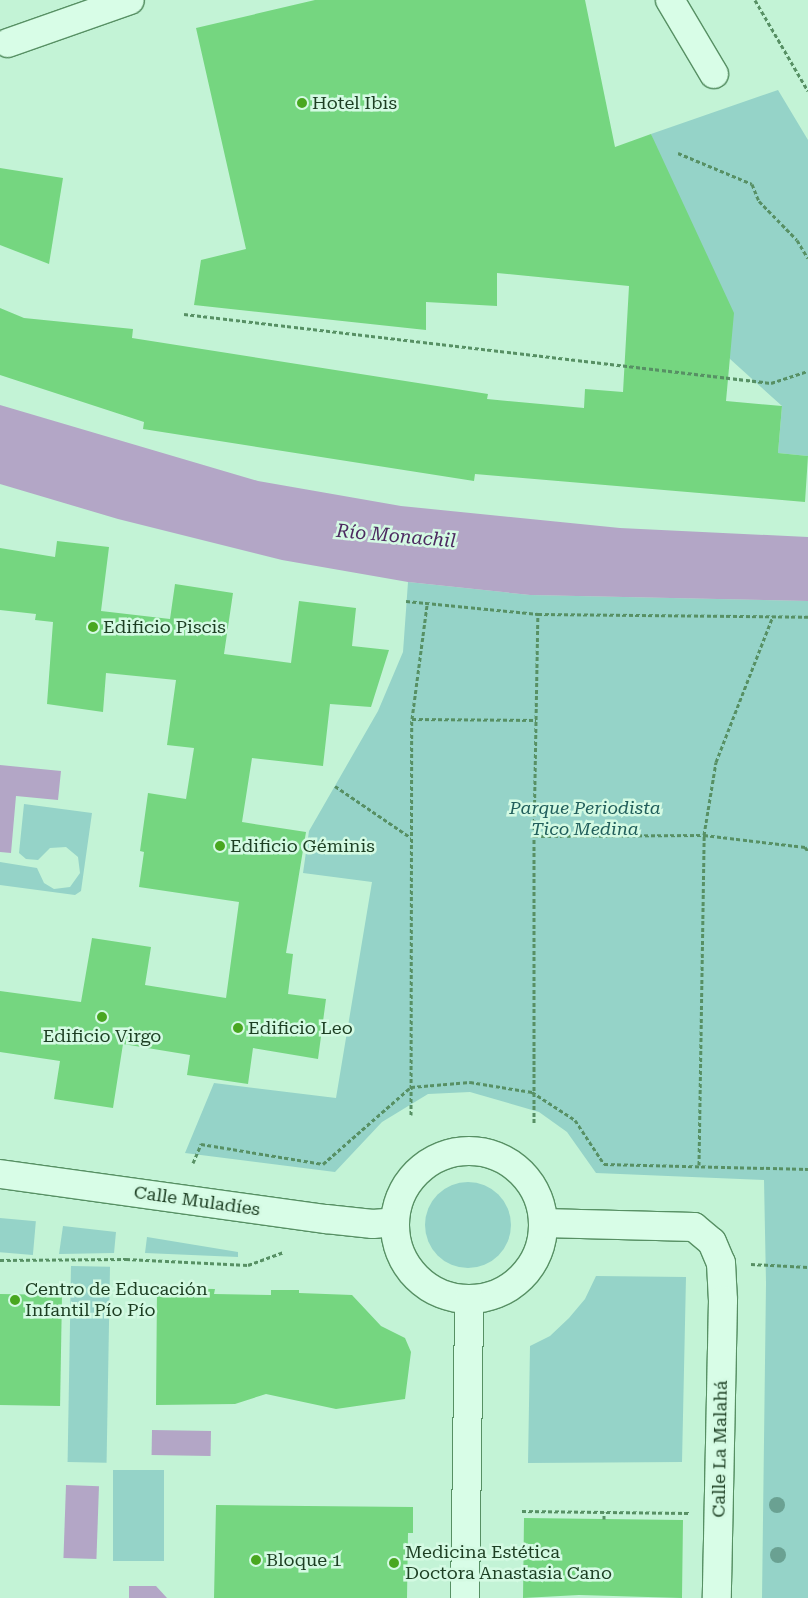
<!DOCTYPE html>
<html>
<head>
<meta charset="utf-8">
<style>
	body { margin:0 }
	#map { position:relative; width:808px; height:1598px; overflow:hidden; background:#c3f3d6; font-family:"Roboto Serif",serif }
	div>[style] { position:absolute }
	.green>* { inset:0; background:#95d3c8; transform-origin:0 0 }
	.round { border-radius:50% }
	.water>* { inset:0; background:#b3a6c6; transform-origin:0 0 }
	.building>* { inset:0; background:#75d680; transform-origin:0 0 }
	.path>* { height:3px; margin-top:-1.5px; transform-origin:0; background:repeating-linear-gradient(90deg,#579064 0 4px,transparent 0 6.5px) }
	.roads { filter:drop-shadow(1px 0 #579064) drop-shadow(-1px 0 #579064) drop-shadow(0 1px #579064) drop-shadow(0 -1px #579064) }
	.minor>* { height:28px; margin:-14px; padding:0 14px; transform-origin:14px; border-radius:14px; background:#d8fde7 }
	.minor>.ring { margin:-14px; padding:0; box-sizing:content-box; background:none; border:28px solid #d8fde7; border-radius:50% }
	.trees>* { width:16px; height:16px; margin:-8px; border-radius:50%; background:#6aa192 }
	.dots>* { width:14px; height:14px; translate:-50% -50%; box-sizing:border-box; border:2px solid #d4fae3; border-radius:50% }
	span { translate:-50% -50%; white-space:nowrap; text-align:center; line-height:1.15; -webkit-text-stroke:5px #d4fae3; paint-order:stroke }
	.poi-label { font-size:18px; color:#1d3f23 }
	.left { translate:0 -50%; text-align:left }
	.park-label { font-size:18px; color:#215e5b; font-style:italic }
	.street-label { font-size:18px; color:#1d3f23 }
	.water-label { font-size:19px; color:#4d2a60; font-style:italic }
</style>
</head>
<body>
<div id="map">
	<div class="green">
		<div style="clip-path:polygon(778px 90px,808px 140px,808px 456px,778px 453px,782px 406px,730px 359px,651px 134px)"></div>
		<div style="clip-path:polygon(408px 582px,530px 595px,808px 601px,808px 1598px,762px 1598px,766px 1283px,764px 1180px,596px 1173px,567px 1132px,539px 1112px,470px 1092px,428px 1094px,382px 1122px,335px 1172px,185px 1153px,214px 1083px,336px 1098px,372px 882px,303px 873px,309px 831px,378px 711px,403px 652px)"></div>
		<div style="clip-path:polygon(24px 804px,92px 813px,81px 891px,75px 895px,0 885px,0 862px,37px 868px,44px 883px,54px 889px,70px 887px,80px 873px,78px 857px,66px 847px,50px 848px,38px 860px,26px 859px,19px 853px)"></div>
		<div class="round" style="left:425px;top:1182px;width:86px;height:86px"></div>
		<div style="left:0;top:1218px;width:36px;height:34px;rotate:5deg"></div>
		<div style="clip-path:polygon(63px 1226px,116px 1232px,114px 1253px,59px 1254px)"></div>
		<div style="clip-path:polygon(147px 1237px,238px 1252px,238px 1257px,145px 1253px)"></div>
		<div style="left:71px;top:1266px;width:39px;height:196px;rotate:1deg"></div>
		<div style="clip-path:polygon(596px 1276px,686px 1277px,682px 1462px,528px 1463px,530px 1346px,550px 1336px,569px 1318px,585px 1299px)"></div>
		<div style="left:113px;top:1470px;width:51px;height:91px"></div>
	</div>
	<div class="water">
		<div style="clip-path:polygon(0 405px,258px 481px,401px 506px,620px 528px,808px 537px,808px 601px,530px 595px,408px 582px,282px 560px,118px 519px,0 484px)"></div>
		<div style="clip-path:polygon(0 765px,61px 771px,58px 800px,16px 796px,11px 853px,0 852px)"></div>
		<div style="left:152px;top:1430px;width:59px;height:25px;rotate:1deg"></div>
		<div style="left:66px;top:1485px;width:33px;height:73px;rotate:2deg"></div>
		<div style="clip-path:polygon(129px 1586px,156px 1586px,167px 1598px,129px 1598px)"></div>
	</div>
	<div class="building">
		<div style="clip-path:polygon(315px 0,585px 0,615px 147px,651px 134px,734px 313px,726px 401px,782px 406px,778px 453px,808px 456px,805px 502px,475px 474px,474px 481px,143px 429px,144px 422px,0 375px,0 308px,24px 318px,133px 329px,132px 338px,488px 394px,487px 399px,584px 408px,585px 389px,623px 392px,629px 286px,497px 273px,497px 306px,426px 302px,426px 330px,194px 305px,201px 260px,246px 249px,196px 28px)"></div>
		<div style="clip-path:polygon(0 168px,63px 178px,49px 264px,0 245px)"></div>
		<div style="clip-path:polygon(57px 541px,109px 547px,101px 611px,170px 619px,175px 584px,233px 593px,224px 654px,291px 663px,299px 601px,356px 608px,352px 646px,389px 650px,371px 707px,330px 704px,323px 766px,252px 758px,242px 822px,306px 832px,286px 953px,293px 954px,288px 994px,326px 999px,318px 1059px,253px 1048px,248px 1084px,187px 1075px,190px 1055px,123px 1044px,113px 1108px,54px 1099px,60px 1061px,0 1052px,0 991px,81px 1002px,92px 938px,151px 947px,145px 985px,226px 998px,239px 902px,139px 887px,144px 852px,140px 851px,148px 793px,186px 799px,194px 748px,167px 745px,176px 680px,106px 673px,103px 712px,47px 704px,53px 622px,35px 620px,36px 614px,0 610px,0 548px,55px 557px)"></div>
		<div style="clip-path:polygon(157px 1288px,215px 1289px,214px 1294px,271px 1295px,271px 1290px,299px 1290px,299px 1293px,352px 1295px,381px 1326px,405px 1338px,411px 1352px,405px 1399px,336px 1409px,266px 1394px,235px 1404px,156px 1405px)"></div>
		<div style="left:0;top:1294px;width:62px;height:111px;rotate:1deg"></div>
		<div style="clip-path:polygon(216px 1505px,413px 1507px,413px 1533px,408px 1533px,407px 1598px,214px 1598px)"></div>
		<div style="clip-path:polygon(524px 1518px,683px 1520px,682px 1598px,579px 1595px,523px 1598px)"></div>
	</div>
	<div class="path">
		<div style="left:755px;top:0;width:105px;rotate:59.8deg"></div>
		<div style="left:678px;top:153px;width:80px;rotate:22.7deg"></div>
		<div style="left:752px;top:184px;width:18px;rotate:68deg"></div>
		<div style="left:759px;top:201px;width:54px;rotate:45.7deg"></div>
		<div style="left:797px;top:240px;width:21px;rotate:59deg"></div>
		<div style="left:184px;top:314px;width:591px;rotate:6.7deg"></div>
		<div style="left:771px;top:383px;width:39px;rotate:-18deg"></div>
		<div style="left:406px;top:601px;width:133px;rotate:5.6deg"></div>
		<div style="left:538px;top:614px;width:270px;rotate:0.6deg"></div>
		<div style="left:412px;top:719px;width:124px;rotate:0.5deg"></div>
		<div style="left:335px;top:786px;width:91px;rotate:34.2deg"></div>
		<div style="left:534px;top:836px;width:170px;rotate:-0.3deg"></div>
		<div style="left:704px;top:835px;width:102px;rotate:6.8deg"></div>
		<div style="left:805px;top:847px;width:5px;rotate:53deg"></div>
		<div style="left:411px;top:1115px;width:396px;rotate:-89.9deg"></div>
		<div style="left:412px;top:719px;width:115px;rotate:-82.5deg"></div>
		<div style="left:534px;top:1123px;width:287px;rotate:-90deg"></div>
		<div style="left:534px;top:836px;width:222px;rotate:-89deg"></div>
		<div style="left:193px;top:1163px;width:21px;rotate:-67deg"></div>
		<div style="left:201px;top:1144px;width:124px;rotate:9.3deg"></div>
		<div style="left:323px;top:1164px;width:117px;rotate:-41.2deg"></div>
		<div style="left:411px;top:1087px;width:59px;rotate:-4.8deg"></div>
		<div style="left:470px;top:1082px;width:63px;rotate:9.2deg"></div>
		<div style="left:532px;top:1092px;width:51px;rotate:33.1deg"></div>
		<div style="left:575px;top:1120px;width:53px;rotate:56.6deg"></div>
		<div style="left:604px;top:1164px;width:204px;rotate:1.4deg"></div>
		<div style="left:699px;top:1165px;width:330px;rotate:-89.1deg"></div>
		<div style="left:704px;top:835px;width:74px;rotate:-80.7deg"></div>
		<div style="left:716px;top:762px;width:157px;rotate:-68.7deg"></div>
		<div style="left:0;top:1260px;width:126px;rotate:-0.5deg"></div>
		<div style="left:126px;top:1259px;width:122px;rotate:2.8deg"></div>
		<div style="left:248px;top:1265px;width:38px;rotate:-20deg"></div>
		<div style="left:751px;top:1264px;width:57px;rotate:3deg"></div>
		<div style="left:522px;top:1511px;width:167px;rotate:0.7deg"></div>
		<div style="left:604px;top:1519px;width:7px;rotate:-90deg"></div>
	</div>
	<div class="roads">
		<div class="minor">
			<div style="left:670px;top:0;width:86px;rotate:59.3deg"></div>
			<div style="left:8px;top:43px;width:129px;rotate:-19.4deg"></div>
			<div class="ring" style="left:395px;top:1151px;width:120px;height:120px"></div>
			<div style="left:0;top:1174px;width:329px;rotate:7.9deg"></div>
			<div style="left:326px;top:1219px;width:47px;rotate:6.1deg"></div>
			<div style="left:373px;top:1224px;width:22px;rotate:-5deg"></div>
			<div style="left:543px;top:1223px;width:151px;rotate:1.5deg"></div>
			<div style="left:694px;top:1227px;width:23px;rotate:40deg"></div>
			<div style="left:712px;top:1242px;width:23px;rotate:67deg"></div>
			<div style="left:721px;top:1263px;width:37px;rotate:87deg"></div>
			<div style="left:723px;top:1300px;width:298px;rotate:91.2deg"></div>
			<div style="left:465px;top:1598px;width:299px;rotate:-89.2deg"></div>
		</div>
	</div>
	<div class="trees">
		<div style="left:777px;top:1505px"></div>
		<div style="left:778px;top:1555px"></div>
	</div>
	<div class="dots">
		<div style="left:302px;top:103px;background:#49a720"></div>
		<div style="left:93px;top:627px;background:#49a720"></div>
		<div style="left:220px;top:846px;background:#49a720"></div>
		<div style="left:102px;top:1017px;background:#49a720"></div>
		<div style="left:238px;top:1028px;background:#49a720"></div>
		<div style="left:15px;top:1300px;background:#49a720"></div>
		<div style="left:256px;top:1560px;background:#49a720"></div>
		<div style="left:394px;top:1563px;background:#49a720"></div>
	</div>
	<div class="poi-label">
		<span class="left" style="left:312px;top:103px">Hotel Ibis</span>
		<span class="left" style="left:103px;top:627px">Edificio Piscis</span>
		<span class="left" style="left:230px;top:846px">Edificio Géminis</span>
		<span class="left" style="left:248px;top:1028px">Edificio Leo</span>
		<span style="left:102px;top:1036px">Edificio Virgo</span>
		<span class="left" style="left:25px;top:1300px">Centro de Educación<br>Infantil Pío Pío</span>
		<span class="left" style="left:405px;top:1563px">Medicina Estética<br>Doctora Anastasia Cano</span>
		<span class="left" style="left:266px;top:1560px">Bloque 1</span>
	</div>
	<div class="park-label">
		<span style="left:585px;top:819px">Parque Periodista<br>Tico Medina</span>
	</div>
	<div class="street-label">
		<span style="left:197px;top:1201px;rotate:8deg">Calle Muladíes</span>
		<span style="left:720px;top:1449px;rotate:-89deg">Calle La Malahá</span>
	</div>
	<div class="water-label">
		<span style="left:396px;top:536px;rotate:5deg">Río Monachil</span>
	</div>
</div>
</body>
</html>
